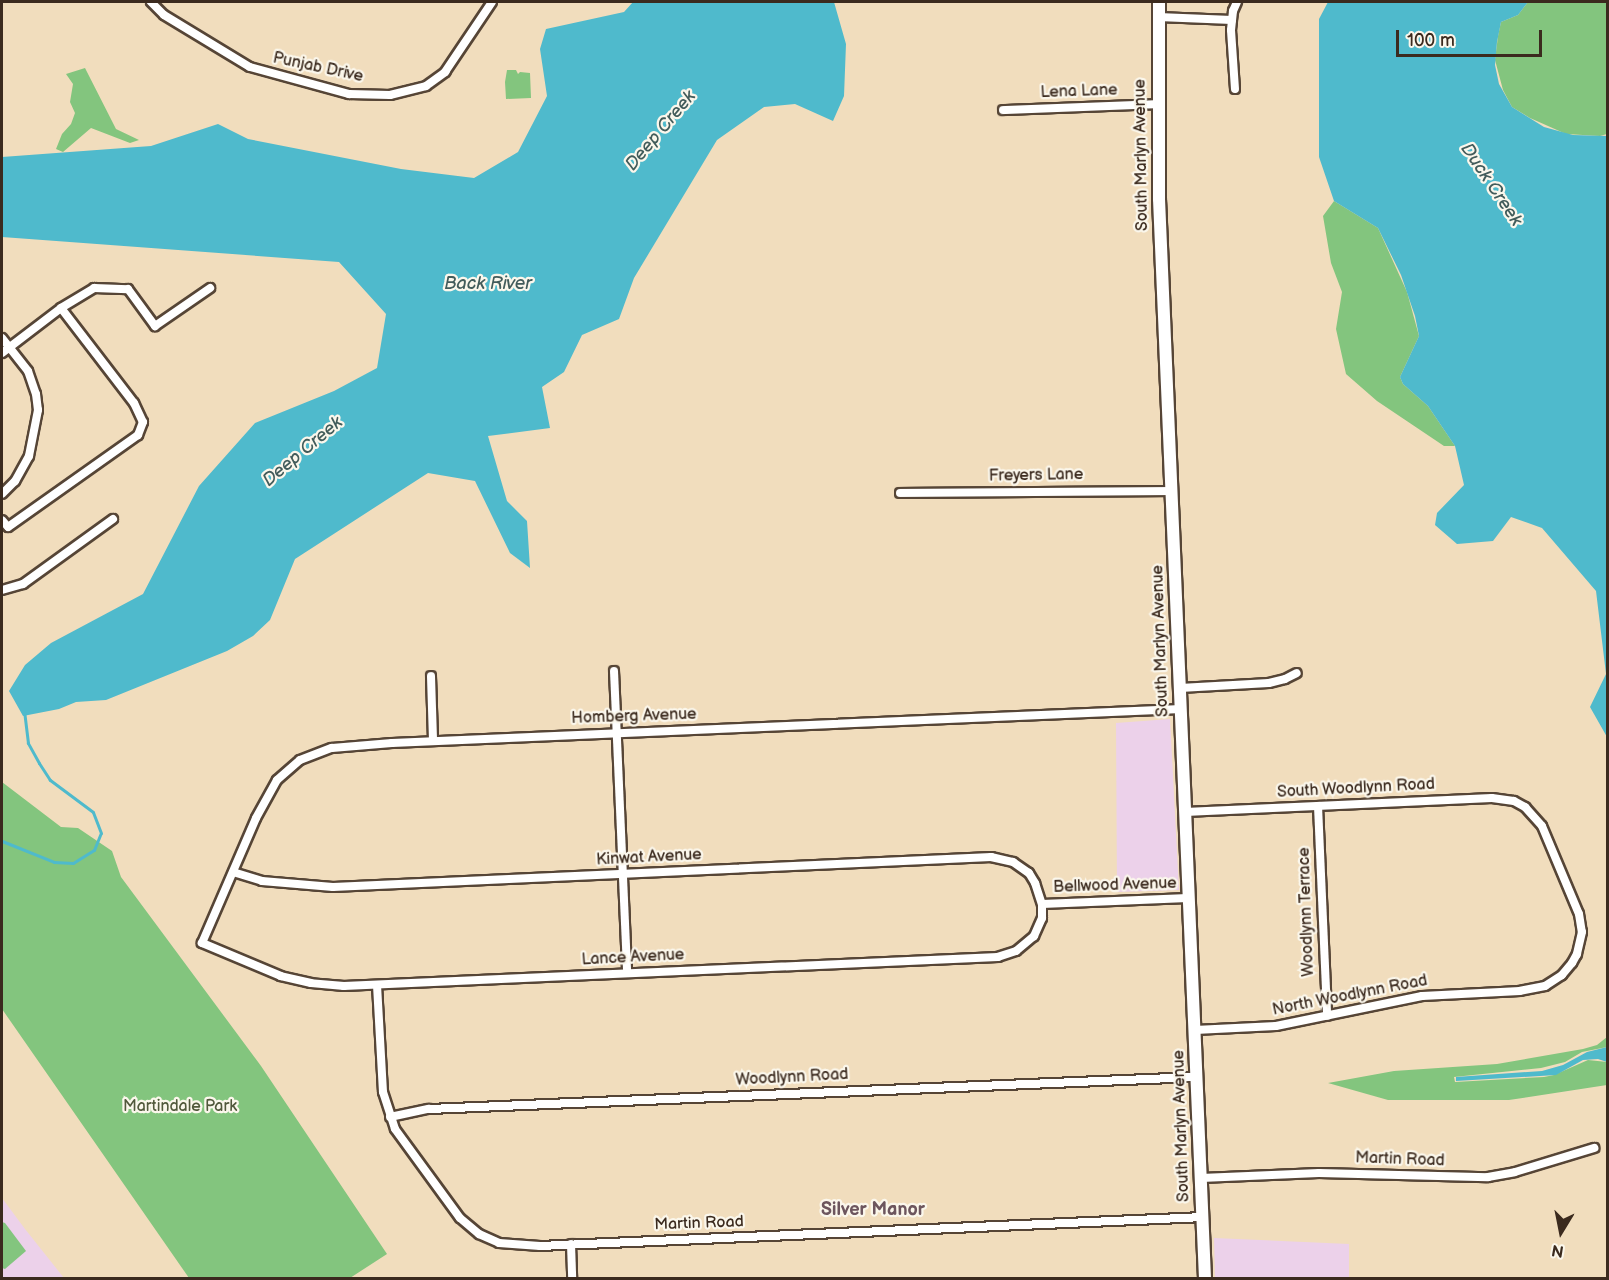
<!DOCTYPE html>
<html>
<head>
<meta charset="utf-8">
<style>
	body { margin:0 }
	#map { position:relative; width:1609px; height:1280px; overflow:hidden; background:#f1ddbd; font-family:"Balsamiq Sans",sans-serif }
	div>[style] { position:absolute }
	.built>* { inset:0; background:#ecd1ea }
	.green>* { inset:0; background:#83c57e }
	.water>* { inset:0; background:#4fbacc }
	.stream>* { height:3px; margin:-1.5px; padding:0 1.5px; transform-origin:1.5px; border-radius:1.5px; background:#4fbacc }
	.roads { filter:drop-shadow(2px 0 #564536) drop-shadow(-2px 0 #564536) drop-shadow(0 2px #564536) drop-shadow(0 -2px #564536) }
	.street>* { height:8px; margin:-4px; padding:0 4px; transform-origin:4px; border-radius:4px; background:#fff }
	.secondary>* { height:12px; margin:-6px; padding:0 6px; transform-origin:6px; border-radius:6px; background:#fff }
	span { translate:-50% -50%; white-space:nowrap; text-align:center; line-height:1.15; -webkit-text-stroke:4.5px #fbf7ec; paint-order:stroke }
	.street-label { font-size:16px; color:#3b2a1e }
	.park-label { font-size:16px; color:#51583b }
	.water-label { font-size:18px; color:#425c5b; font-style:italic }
	.neighbourhood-label { font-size:18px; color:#6d565e; font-weight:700 }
	.frame { position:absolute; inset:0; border:3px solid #3b2a1e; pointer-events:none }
	.north { position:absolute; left:1531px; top:1202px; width:60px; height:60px; -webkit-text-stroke:4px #fbf7ec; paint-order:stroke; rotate:190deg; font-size:16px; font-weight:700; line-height:24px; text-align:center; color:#3b2a1e }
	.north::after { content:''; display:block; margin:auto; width:21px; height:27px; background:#3b2a1e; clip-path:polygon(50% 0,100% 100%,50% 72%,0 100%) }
	.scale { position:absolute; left:1396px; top:30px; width:146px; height:27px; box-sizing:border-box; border:3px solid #3b2a1e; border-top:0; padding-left:8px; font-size:18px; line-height:21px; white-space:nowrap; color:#3b2a1e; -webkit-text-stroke:4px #fbf7ec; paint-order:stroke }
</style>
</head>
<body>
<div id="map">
	<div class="built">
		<div style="clip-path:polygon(1170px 719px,1179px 890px,1117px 892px,1116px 723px)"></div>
		<div style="clip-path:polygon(2px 1198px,25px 1229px,64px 1278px,2px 1278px)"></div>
		<div style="clip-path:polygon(1214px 1238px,1349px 1244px,1349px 1278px,1215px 1278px)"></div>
	</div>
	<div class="green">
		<div style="clip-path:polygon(1528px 2px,1607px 2px,1607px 134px,1600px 136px,1566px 134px,1530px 118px,1512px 107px,1503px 90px,1495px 60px,1498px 36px,1501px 22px,1518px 15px)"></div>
		<div style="clip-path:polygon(85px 68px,116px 129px,139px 140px,130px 143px,91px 128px,63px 152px,56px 149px,62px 134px,71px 124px,75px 113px,70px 102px,73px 84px,66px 74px)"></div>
		<div style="clip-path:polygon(507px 70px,516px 70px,518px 74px,520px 72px,530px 73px,531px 98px,506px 99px,505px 82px)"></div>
		<div style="clip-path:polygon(1334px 201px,1378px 228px,1407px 292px,1419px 336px,1400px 377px,1403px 384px,1428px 406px,1455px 446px,1444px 446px,1377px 401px,1346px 374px,1336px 329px,1342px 292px,1331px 263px,1323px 216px)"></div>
		<div style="clip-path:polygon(2px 782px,61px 827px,78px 828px,112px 851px,121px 877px,261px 1066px,387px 1254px,350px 1278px,189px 1278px,2px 1009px)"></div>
		<div style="clip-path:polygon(1607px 1037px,1607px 1047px,1582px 1052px,1565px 1062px,1541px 1068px,1454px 1077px,1455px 1082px,1544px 1077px,1554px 1075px,1588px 1060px,1607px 1062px,1607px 1085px,1509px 1100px,1388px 1100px,1328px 1083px,1394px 1071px,1497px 1064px,1583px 1049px,1597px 1045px)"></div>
		<div style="clip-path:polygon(2px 1222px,5px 1223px,26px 1251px,5px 1269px,2px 1268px)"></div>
	</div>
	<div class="water">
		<div style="clip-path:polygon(633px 2px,834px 2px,846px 44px,844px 96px,833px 121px,795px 104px,764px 107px,717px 140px,634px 278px,619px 319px,582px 335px,564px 372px,542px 387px,550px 428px,488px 436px,507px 501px,527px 521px,530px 568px,510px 553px,475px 481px,428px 473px,295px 559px,270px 620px,253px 636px,227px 651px,106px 700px,76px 702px,59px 709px,23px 716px,9px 691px,25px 665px,51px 643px,143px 594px,199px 486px,255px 423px,334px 391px,377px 368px,386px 314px,339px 262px,2px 237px,2px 157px,151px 146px,218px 124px,248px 139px,401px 169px,474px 178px,518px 152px,547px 96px,540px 49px,546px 29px,624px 12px)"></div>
		<div style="clip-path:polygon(1328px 2px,1528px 2px,1518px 15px,1501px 22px,1497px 42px,1495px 65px,1499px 84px,1512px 107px,1544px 127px,1573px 135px,1607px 136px,1607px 737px,1590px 707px,1606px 674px,1596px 591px,1542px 528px,1511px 517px,1493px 541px,1457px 544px,1435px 525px,1437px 513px,1464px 485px,1455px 446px,1428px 406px,1403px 384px,1400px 377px,1419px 336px,1415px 316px,1401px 275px,1378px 228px,1334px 201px,1319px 157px,1319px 19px)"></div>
		<div style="clip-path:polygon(1607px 1047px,1607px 1062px,1598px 1059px,1583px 1060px,1556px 1075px,1456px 1081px,1456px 1077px,1542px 1071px,1563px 1065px,1587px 1052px)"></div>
	</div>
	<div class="stream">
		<div style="left:2px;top:841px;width:56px;rotate:22deg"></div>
		<div style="left:54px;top:862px;width:19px;rotate:3deg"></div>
		<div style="left:73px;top:863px;width:25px;rotate:-32deg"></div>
		<div style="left:94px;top:850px;width:18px;rotate:-68deg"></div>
		<div style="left:101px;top:833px;width:22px;rotate:-111deg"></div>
		<div style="left:93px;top:812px;width:54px;rotate:-143.3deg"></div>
		<div style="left:50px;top:780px;width:20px;rotate:-123deg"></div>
		<div style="left:39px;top:763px;width:23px;rotate:-119deg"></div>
		<div style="left:28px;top:743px;width:31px;rotate:-97deg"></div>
	</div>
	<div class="roads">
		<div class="street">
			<div style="left:151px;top:2px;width:18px;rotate:45deg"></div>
			<div style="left:164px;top:15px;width:100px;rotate:31.2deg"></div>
			<div style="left:250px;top:67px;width:103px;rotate:15.3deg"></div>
			<div style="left:349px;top:94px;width:41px;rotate:1.4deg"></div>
			<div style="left:390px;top:95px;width:37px;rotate:-14deg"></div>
			<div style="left:426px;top:86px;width:24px;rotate:-36deg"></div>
			<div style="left:445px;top:72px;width:84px;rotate:-56.1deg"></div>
			<div style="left:1158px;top:17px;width:74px;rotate:2.3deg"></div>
			<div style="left:1235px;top:89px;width:59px;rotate:-93.9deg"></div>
			<div style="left:1231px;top:30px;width:19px;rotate:-84deg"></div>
			<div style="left:1233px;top:11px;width:10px;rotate:-66deg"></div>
			<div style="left:1003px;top:110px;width:154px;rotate:-2.2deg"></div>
			<div style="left:61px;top:308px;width:39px;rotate:-31deg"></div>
			<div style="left:94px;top:288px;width:34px;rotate:2deg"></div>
			<div style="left:128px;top:289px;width:46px;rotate:53.9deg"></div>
			<div style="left:155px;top:326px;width:67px;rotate:-34.6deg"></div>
			<div style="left:2px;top:338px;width:42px;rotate:51.8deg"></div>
			<div style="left:28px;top:371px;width:24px;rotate:71deg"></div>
			<div style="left:36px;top:394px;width:16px;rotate:83deg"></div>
			<div style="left:38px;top:410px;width:47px;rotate:101.1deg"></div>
			<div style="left:29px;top:456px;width:29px;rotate:119deg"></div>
			<div style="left:15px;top:481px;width:18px;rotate:135deg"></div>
			<div style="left:2px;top:353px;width:74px;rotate:-37.3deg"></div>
			<div style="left:61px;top:308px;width:120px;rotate:52.5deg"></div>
			<div style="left:134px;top:403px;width:21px;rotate:65deg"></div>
			<div style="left:143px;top:422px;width:14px;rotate:111deg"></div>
			<div style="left:138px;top:435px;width:159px;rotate:144.7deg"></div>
			<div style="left:8px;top:527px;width:9px;rotate:-131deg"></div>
			<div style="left:900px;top:493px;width:271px;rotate:-0.4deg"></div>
			<div style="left:2px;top:590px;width:22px;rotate:-16deg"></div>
			<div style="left:23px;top:584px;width:111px;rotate:-35.8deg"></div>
			<div style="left:614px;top:671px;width:302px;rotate:87.5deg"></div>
			<div style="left:431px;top:676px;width:65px;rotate:88.2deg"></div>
			<div style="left:1180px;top:688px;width:89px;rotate:-3.2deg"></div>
			<div style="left:1269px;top:683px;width:16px;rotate:-14deg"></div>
			<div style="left:1285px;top:679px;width:13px;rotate:-27deg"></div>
			<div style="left:1318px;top:806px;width:210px;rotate:87.5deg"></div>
			<div style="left:1185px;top:812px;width:307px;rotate:-2.6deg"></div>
			<div style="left:1492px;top:798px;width:22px;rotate:8deg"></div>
			<div style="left:1514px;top:801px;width:13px;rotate:29deg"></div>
			<div style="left:1525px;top:807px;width:25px;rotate:48deg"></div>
			<div style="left:1542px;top:826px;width:95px;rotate:67.2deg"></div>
			<div style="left:1579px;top:914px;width:18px;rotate:81deg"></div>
			<div style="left:1582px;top:932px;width:23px;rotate:103deg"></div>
			<div style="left:1577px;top:954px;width:10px;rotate:119deg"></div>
			<div style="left:1572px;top:963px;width:16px;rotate:130deg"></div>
			<div style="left:1562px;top:975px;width:20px;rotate:147deg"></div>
			<div style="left:1545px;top:986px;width:25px;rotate:169deg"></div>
			<div style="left:1520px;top:991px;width:98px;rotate:177.1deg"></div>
			<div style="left:1422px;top:996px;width:149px;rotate:168.4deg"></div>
			<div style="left:1276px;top:1026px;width:81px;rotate:177.2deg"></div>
			<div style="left:233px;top:872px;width:30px;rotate:17deg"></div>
			<div style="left:262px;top:881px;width:71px;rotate:4.8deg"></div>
			<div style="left:333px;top:887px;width:659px;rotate:-2.61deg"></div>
			<div style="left:991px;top:857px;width:23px;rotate:13deg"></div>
			<div style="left:1013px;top:862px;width:19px;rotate:35deg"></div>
			<div style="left:1029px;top:873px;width:12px;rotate:59deg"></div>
			<div style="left:1035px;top:883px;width:22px;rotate:72deg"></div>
			<div style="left:1042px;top:904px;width:14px;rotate:90deg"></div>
			<div style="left:1042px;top:918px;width:20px;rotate:114deg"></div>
			<div style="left:1034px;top:936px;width:23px;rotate:140deg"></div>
			<div style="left:1016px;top:951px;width:19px;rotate:162deg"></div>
			<div style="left:998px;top:957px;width:655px;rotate:177.46deg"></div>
			<div style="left:344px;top:986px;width:33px;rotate:-175deg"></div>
			<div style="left:311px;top:983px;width:31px;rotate:-167deg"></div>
			<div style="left:281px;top:976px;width:86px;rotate:-157.3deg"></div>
			<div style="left:202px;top:943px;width:136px;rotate:-66.6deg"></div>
			<div style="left:256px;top:818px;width:43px;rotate:-61.1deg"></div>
			<div style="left:277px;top:780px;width:30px;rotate:-41deg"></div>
			<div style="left:300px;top:760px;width:34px;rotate:-21deg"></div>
			<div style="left:332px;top:748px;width:60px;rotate:-4.8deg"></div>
			<div style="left:392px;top:743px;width:790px;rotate:-2.47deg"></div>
			<div style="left:1042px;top:904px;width:146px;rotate:-2.4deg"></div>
			<div style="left:377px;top:985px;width:107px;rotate:86.8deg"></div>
			<div style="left:383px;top:1092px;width:39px;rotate:72deg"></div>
			<div style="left:395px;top:1129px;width:110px;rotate:53.9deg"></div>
			<div style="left:460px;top:1218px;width:25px;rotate:40deg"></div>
			<div style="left:479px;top:1234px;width:22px;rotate:24deg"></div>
			<div style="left:499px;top:1243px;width:41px;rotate:4.2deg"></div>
			<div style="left:540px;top:1246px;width:664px;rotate:-2.5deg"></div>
			<div style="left:390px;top:1117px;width:40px;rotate:-12deg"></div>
			<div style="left:429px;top:1109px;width:769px;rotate:-2.39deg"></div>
			<div style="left:1201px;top:1178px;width:118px;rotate:-2.4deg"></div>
			<div style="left:1319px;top:1173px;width:169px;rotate:1.4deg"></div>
			<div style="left:1488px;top:1177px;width:27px;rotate:-10deg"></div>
			<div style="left:1515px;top:1172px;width:83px;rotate:-16.9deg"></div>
			<div style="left:571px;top:1244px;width:34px;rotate:88deg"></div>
		</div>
		<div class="secondary">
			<div style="left:1159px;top:2px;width:197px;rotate:90deg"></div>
			<div style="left:1159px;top:199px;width:1080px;rotate:87.56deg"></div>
		</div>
	</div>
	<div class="street-label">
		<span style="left:318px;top:68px;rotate:12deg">Punjab Drive</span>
		<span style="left:1079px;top:92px;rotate:-2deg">Lena Lane</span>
		<span style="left:1142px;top:155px;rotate:-91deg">South Marlyn Avenue</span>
		<span style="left:1036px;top:476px;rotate:-1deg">Freyers Lane</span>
		<span style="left:1161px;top:641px;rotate:-92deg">South Marlyn Avenue</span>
		<span style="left:634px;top:717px;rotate:-2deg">Homberg Avenue</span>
		<span style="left:1356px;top:789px;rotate:-3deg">South Woodlynn Road</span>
		<span style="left:649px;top:858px;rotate:-3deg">Kinwat Avenue</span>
		<span style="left:1115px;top:886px;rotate:-2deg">Bellwood Avenue</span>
		<span style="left:1307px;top:912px;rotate:-92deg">Woodlynn Terrace</span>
		<span style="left:633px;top:958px;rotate:-3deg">Lance Avenue</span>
		<span style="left:1350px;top:996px;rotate:-11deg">North Woodlynn Road</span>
		<span style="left:792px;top:1078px;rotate:-3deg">Woodlynn Road</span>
		<span style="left:1182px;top:1126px;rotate:-92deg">South Marlyn Avenue</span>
		<span style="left:1400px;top:1160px;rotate:2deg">Martin Road</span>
		<span style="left:699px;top:1224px;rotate:-2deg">Martin Road</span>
	</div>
	<div class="park-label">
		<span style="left:180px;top:1107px">Martindale Park</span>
	</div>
	<div class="water-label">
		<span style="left:661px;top:131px;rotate:-50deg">Deep Creek</span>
		<span style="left:1491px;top:185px;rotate:56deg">Duck Creek</span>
		<span style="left:488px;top:284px">Back River</span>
		<span style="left:303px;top:452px;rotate:-40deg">Deep Creek</span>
	</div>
	<div class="neighbourhood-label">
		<span style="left:873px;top:1210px">Silver Manor</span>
	</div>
	<div class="frame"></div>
	<div class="north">N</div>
	<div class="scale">100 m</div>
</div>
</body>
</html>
